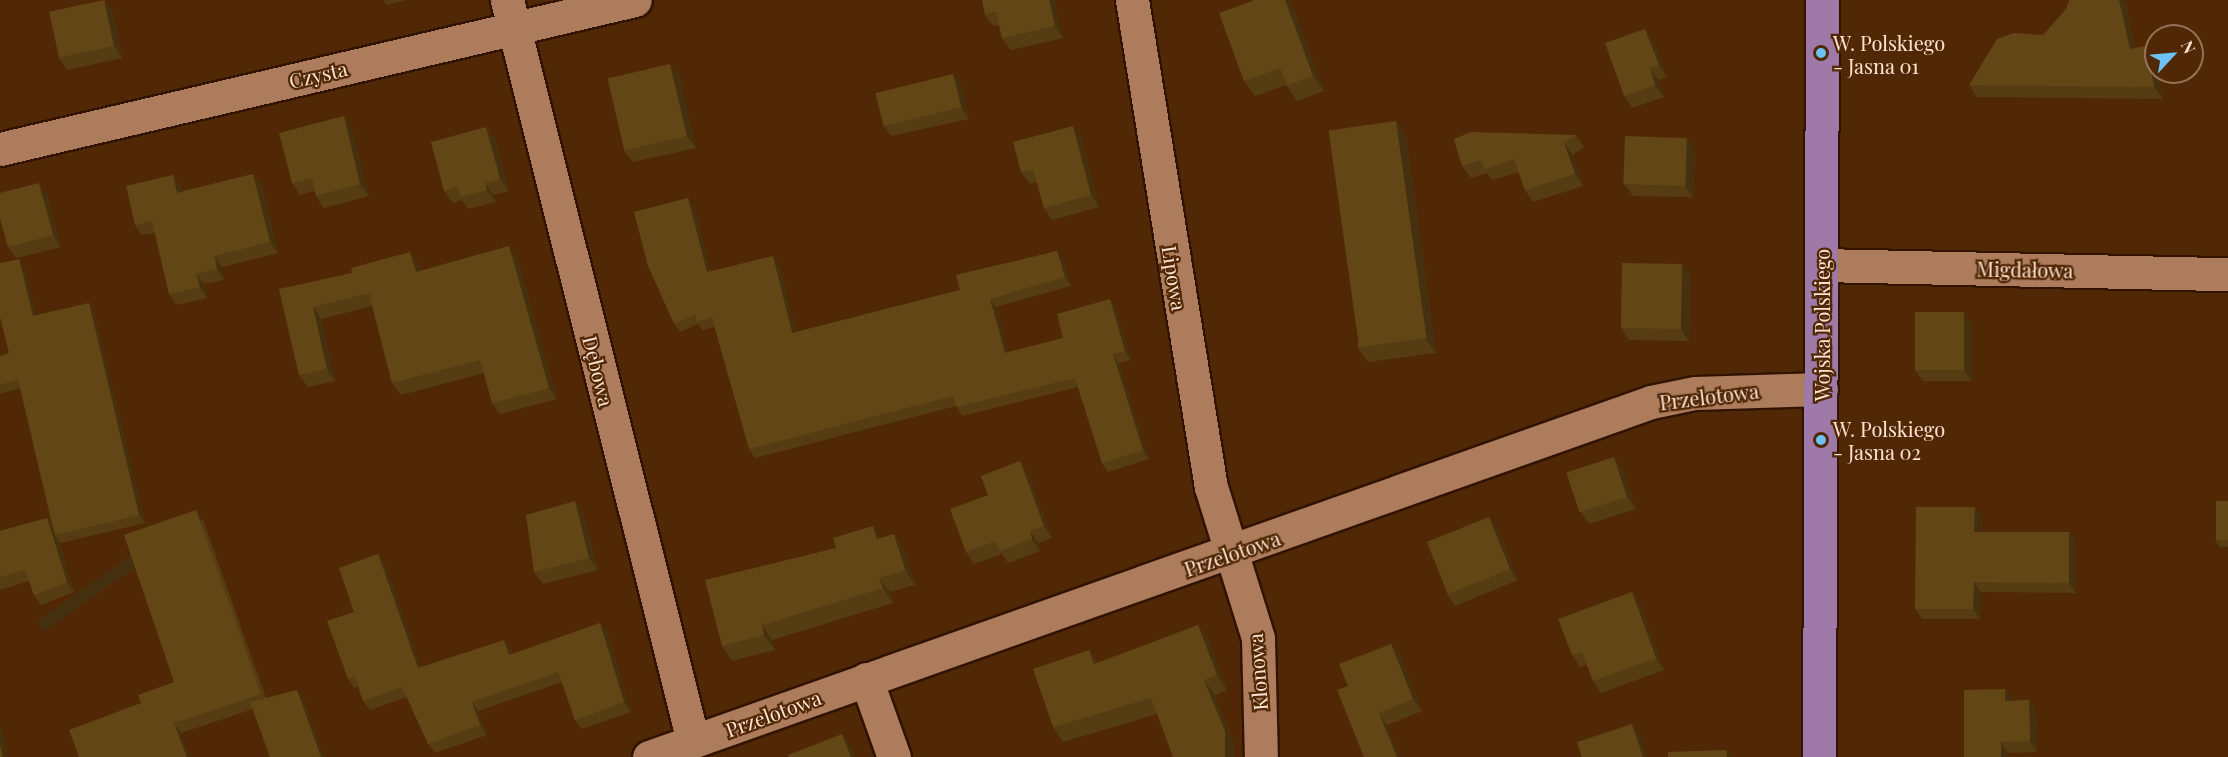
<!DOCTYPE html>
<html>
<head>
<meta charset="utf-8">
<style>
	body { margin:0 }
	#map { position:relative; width:2228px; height:757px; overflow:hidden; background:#512806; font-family:"Playfair Display",serif }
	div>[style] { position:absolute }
	.roads { filter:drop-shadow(2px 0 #311300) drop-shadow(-2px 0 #311300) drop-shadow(0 2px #311300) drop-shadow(0 -2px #311300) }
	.minor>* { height:33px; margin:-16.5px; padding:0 16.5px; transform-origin:16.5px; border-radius:16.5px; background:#ac7c5c }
	.major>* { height:33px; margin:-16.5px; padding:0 16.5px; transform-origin:16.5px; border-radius:16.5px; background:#9f7aa9 }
	.wall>* { inset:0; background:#553c12 }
	.shaded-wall>* { inset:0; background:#45310f; transform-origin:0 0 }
	.building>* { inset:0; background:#634615; transform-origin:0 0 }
	.dots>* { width:16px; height:16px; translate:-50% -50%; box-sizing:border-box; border:3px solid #512806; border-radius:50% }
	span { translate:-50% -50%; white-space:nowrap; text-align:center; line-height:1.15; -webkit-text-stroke:4.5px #512806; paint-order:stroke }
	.poi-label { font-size:20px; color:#fee3d2 }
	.left { translate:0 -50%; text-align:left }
	.street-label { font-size:20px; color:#fee3d2 }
	.north { position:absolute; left:2144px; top:24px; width:60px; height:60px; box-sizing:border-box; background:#512806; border:2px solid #967358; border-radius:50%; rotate:64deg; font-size:16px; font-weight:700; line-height:24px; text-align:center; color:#fee3d2 }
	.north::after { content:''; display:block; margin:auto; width:21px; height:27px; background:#6dc2f3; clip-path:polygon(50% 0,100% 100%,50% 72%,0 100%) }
</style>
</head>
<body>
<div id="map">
	<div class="roads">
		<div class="minor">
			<div style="left:507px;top:0;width:764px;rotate:75.91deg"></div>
			<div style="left:1132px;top:0;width:493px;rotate:80.8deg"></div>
			<div style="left:1211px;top:487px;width:158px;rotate:72.7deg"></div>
			<div style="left:1258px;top:638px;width:119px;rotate:88.6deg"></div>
			<div style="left:0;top:149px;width:652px;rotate:-13.21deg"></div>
			<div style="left:1821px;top:265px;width:407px;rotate:1.3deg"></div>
			<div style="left:866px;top:679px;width:83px;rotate:70.3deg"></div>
			<div style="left:649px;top:757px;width:1063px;rotate:-19.51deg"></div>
			<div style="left:1651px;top:402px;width:45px;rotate:-11.6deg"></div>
			<div style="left:1695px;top:393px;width:126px;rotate:-1.8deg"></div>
		</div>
		<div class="major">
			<div style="left:1819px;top:757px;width:757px;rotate:-89.77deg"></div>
		</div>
	</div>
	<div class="wall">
		<div style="clip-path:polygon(104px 0,113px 12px,122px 58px,67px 70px,59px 58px)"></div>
		<div style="clip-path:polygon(383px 0,407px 0,387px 5px)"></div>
		<div style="clip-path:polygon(1054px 0,1063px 38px,1011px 50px,1002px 38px,999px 25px,993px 26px,985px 15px)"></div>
		<div style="clip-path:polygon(1253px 0,1290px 0,1324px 91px,1297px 101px,1286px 85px,1255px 96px,1244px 81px)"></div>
		<div style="clip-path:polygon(2125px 0,2135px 48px,2154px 58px,2156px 72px,2157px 72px,2163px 99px,1977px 97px,1969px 85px,2043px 35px)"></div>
		<div style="clip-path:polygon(1653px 41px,1667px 77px,1658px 80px,1664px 97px,1632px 108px,1624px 96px)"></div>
		<div style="clip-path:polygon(679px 75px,696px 148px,633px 162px,624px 151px)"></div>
		<div style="clip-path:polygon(962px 86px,969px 119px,891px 136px,883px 125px)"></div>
		<div style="clip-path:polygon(352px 128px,369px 196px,324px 208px,316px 196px,315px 191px,300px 195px,292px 183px)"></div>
		<div style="clip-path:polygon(1576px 135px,1584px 147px,1573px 155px,1583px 186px,1533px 202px,1525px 190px,1519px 172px,1492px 180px,1487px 173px,1471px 178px,1462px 166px,1454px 139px)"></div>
		<div style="clip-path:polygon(1406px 136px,1436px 353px,1368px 362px,1357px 347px)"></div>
		<div style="clip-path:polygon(1081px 138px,1099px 207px,1052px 220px,1044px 208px,1037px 182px,1030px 184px,1021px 172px)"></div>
		<div style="clip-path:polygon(495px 139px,509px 191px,493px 195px,496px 202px,468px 209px,462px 200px,453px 203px,444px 191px)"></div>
		<div style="clip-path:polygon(1695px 150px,1693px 197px,1633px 196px,1624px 184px)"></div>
		<div style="clip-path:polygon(253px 174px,261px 184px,278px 253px,222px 267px,224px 280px,204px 284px,207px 298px,176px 305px,169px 294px,155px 233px,142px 235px,135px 225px,173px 175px,181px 186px,182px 191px)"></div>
		<div style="clip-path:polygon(47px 195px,61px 247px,16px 258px,8px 247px)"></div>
		<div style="clip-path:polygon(688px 198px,694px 206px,710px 271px,779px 264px,796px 332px,960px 290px,1057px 251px,1063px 259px,1071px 286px,996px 307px,1008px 352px,1063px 338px,1110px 299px,1116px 308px,1131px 360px,1119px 363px,1149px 459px,1108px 472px,1102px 463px,1078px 387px,962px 416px,956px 406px,755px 458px,749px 449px,714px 326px,703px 331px,698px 324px,680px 332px,674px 324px)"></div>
		<div style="clip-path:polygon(517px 257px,557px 399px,500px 414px,492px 403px,484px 373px,401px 395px,392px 383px,372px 306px,321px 319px,335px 381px,308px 387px,299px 375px,279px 289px,419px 264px,421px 271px)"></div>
		<div style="clip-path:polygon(19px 259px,24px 267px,36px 315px,89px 303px,94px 311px,145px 523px,60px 543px,58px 540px,74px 592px,41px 605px,34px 595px,29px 581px,0 590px,0 531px,47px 518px,52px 525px,20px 388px,0 394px,0 356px,9px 353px)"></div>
		<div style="clip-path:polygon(1682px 264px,1690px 276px,1689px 341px,1629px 340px,1621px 328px)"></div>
		<div style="clip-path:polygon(1972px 324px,1972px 381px,1923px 381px,1915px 370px)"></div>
		<div style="clip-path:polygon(1614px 457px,1622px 468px,1636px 509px,1589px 524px,1581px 513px)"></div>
		<div style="clip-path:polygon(1020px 461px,1028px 473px,1052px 538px,1038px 543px,1040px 551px,1008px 563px,1002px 554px,974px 564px,966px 552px,988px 495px)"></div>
		<div style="clip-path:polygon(575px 501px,583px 513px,598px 570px,543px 584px,534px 572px)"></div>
		<div style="clip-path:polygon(2228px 501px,2228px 547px,2220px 547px,2215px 540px)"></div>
		<div style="clip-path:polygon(196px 510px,203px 520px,266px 698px,304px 700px,324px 757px,270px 757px,253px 709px,181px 733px,141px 703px,174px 682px)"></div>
		<div style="clip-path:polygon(1982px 517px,1981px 532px,2076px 542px,2076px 593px,1981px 592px,1980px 619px,1922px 619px,1915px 609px)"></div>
		<div style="clip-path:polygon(1498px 529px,1518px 580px,1455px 606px,1447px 594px)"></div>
		<div style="clip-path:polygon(881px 538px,904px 549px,915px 585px,890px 592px,893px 603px,772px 640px,775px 650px,732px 661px,722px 646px)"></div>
		<div style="clip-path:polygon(378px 554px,385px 564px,421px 667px,511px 650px,512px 654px,600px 623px,607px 632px,631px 712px,582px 729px,575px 720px,562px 682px,478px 711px,487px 735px,435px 753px,428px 744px,407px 697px,370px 710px,363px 701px,358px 687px,354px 688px,348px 679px,354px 612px)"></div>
		<div style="clip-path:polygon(1632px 592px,1640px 604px,1664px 670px,1601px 693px,1593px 681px,1587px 665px,1580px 667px,1572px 655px)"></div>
		<div style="clip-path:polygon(1198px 625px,1208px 639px,1227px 690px,1215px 695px,1235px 746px,1157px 714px,1063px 742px,1053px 727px,1089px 650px,1098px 663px)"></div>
		<div style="clip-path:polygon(1391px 644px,1400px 656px,1422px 711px,1387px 725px,1348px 686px)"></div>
		<div style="clip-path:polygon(2005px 689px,2013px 701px,2029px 700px,2036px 711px,2037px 752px,2008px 753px,2008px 757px,1964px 757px)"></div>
	</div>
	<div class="shaded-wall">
		<div style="clip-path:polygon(104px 0,113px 12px,122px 58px,114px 46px)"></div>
		<div style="clip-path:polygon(1049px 0,1054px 0,1063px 38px,1055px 26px)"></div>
		<div style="clip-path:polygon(1285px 0,1290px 0,1324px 91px,1313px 76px)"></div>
		<div style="clip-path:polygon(2119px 0,2125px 0,2138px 61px,2130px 49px)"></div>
		<div style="clip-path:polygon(1645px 29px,1653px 41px,1667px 77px,1659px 65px)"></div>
		<div style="clip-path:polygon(2146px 46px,2154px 58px,2156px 72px,2157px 72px,2163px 99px,2154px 87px)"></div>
		<div style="clip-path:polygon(670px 64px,679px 75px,696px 148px,687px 136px)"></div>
		<div style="clip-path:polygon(1650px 68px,1658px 80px,1664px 97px,1655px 85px)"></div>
		<div style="clip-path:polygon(953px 74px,962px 86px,969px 119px,961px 107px)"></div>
		<div style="clip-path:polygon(344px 116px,352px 128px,369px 196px,360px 184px)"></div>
		<div style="clip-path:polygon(1396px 121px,1406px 136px,1436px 353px,1425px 338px)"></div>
		<div style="clip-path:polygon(1073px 126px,1081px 138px,1099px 207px,1091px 195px)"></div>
		<div style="clip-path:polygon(486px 127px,495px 139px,509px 191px,500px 179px)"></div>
		<div style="clip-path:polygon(1687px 138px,1695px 150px,1693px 197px,1685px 186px)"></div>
		<div style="clip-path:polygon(1564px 143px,1573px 155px,1583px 186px,1575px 174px)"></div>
		<div style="clip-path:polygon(253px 174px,261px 184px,278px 253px,270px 242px)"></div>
		<div style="clip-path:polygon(173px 175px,181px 186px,185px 203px,177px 193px)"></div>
		<div style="clip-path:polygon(39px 183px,47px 195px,61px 247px,53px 235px)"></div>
		<div style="clip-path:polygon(485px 183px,493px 195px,496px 202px,487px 190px)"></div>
		<div style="clip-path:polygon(688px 198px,694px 206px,713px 281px,707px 272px)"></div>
		<div style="clip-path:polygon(509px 246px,517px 257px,557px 399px,549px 388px)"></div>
		<div style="clip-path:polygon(1057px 251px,1063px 259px,1071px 286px,1065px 277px)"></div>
		<div style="clip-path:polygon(410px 252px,419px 264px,424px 284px,416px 272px)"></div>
		<div style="clip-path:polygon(214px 256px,222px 267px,224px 280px,217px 269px)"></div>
		<div style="clip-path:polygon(773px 256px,779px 264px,798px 341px,792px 333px)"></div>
		<div style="clip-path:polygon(19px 259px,24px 267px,39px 324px,33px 316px)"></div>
		<div style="clip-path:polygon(1682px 264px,1690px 276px,1689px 341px,1681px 329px)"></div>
		<div style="clip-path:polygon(196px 274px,204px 284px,207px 298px,200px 287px)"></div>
		<div style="clip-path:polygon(990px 299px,996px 307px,1011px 362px,1005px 353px)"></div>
		<div style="clip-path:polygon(1110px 299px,1116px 308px,1131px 360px,1125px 351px)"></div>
		<div style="clip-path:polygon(89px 303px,94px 311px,145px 523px,139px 515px)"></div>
		<div style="clip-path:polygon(313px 307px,321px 319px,335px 381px,327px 369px)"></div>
		<div style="clip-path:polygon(1964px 312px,1972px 324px,1972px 381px,1964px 370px)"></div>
		<div style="clip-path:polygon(1113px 354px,1119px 363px,1149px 459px,1143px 450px)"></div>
		<div style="clip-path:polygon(1614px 457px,1622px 468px,1636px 509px,1627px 497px)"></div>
		<div style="clip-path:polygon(1020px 461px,1028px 473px,1052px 538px,1044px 526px)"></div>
		<div style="clip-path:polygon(575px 501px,583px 513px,598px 570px,589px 558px)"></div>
		<div style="clip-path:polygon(1975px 507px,1982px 517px,1981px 542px,1974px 532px)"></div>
		<div style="left:196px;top:510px;width:12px;height:195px;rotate:55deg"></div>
		<div style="clip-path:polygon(1489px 517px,1498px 529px,1518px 580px,1510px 569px)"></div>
		<div style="clip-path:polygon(47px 518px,54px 528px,55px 535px,58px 540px,74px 592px,67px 582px)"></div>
		<div style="clip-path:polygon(873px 526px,883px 540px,877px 539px)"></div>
		<div style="clip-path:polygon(1030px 531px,1038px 543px,1040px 551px,1032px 539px)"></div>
		<div style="clip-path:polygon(2069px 532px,2076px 542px,2076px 593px,2069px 583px)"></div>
		<div style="clip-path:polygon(894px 534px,904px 549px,915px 585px,905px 570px)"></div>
		<div style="clip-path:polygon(378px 554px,385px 564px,425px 678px,418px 668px)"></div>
		<div style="clip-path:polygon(879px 578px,890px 592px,893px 603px,883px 588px)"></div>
		<div style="clip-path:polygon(1974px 582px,1981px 592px,1980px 619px,1973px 609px)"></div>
		<div style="clip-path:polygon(1632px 592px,1640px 604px,1664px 670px,1656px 658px)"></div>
		<div style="clip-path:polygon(600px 623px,607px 632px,631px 712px,624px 702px)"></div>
		<div style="clip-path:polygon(762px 625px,772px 640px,775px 650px,764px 635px)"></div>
		<div style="clip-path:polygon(1198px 625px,1208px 639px,1227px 690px,1217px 675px)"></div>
		<div style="clip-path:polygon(504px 640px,511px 650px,516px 664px,509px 655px)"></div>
		<div style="clip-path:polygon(1391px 644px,1400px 656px,1422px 711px,1413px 699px)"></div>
		<div style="clip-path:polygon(1089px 650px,1099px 665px,1094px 664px)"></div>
		<div style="clip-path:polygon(1204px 680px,1215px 695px,1235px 746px,1235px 757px,1225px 757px)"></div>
		<div style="clip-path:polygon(2005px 689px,2013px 700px,2013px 712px,2005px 701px)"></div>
		<div style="clip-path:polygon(297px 690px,304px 700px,324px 757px,321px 757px)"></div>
		<div style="clip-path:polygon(2029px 700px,2036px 711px,2037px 752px,2030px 741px)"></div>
		<div style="clip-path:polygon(472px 702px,478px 711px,487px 735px,480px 725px)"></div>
		<div style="clip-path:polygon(1379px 713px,1387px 725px,1400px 757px,1397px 757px)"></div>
		<div style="clip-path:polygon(174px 723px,181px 733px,190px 757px,187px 757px)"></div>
		<div style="clip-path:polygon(0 724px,8px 757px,3px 757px,0 745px)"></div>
		<div style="clip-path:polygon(1632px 724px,1640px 736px,1647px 757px,1643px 757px)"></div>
		<div style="clip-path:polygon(842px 734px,851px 746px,855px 757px,851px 757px)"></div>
		<div style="clip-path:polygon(2001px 742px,2008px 753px,2008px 757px,2001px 757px)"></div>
		<div style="clip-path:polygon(1726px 750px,1731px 757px,1727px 757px)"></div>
	</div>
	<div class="building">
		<div style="left:104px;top:0;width:47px;height:56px;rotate:78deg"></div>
		<div style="clip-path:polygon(982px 0,1049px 0,1055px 26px,1002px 38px,996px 12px,985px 15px)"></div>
		<div style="clip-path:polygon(1253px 0,1285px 0,1313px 76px,1287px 85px,1280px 68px,1244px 81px,1219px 13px,1253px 1px)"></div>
		<div style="clip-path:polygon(2069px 0,2119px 0,2130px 49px,2146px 46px,2154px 87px,1969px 85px,1997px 39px,2014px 33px,2043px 35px,2066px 9px)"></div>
		<div style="clip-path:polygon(1645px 29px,1659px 65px,1650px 68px,1655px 85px,1624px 96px,1605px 43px)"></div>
		<div style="left:670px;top:64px;width:74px;height:64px;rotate:77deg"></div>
		<div style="left:953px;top:74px;width:34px;height:80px;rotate:76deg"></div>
		<div style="clip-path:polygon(344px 116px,360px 184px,316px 196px,312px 178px,292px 183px,279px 133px)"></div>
		<div style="left:1396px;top:121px;width:219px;height:68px;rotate:82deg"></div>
		<div style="clip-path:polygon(1073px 126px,1091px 195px,1044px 208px,1033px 169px,1021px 172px,1013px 142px)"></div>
		<div style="clip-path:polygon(486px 127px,500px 179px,485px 183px,487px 190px,460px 197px,458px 187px,444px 191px,431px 142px)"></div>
		<div style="clip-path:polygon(1471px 132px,1576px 135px,1564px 143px,1575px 174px,1525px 190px,1514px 159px,1484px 169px,1481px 160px,1462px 166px,1454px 139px)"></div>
		<div style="left:1625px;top:136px;width:62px;height:48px;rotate:2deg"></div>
		<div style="clip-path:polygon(253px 174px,270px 242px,214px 256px,217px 269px,196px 274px,200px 287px,169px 294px,152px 221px,135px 225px,126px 186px,173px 175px,177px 193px)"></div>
		<div style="clip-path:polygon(39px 183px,53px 235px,8px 247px,0 219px,0 193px)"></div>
		<div style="clip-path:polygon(688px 198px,707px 272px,773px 256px,792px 333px,960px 290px,956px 275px,1057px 251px,1065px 277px,990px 299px,1005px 353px,1063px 338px,1057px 314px,1110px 299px,1125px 351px,1113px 354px,1143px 450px,1102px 463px,1075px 378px,956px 407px,953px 396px,749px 449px,712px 317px,697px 322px,695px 315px,674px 324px,648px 266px,634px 212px)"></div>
		<div style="clip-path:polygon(509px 246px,549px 388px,492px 403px,480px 360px,392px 383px,369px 293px,313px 307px,327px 369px,299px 375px,279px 289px,352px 273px,351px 268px,410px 252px,416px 272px)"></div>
		<div style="clip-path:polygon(19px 259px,33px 316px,89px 303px,139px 515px,55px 535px,18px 379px,0 385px,0 356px,9px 353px,0 317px,0 263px)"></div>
		<div style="left:1622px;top:263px;width:60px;height:65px;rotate:1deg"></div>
		<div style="left:1915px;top:312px;width:49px;height:58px"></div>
		<div style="left:1614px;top:457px;width:42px;height:50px;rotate:72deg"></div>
		<div style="clip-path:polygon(1020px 461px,1044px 526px,1030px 531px,1032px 539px,1000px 551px,996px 541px,966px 552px,950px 509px,988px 495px,981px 476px)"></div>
		<div style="clip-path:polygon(575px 501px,589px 558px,534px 572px,526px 515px)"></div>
		<div style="left:2216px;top:501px;width:12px;height:39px"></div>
		<div style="clip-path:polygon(1916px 507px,1975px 507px,1974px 532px,2069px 532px,2069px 583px,1974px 582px,1973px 609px,1915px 609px)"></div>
		<div style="clip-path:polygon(196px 510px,261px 694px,174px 723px,187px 757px,79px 757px,69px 730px,141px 703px,138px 695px,174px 682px,124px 535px)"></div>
		<div style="left:1489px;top:517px;width:56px;height:67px;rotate:68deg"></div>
		<div style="clip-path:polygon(47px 518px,67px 582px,34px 595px,25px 570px,0 577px,0 531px)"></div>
		<div style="clip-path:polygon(873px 526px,877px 539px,894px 534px,905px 570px,879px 578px,883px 588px,762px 625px,764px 635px,722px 646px,705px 580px,836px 548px,833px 538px)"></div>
		<div style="clip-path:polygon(378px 554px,418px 668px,504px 640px,509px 655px,600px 623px,624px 702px,575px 720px,558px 672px,472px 702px,480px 725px,428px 744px,402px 687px,363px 701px,355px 676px,348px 679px,327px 621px,354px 612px,339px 568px)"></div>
		<div style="clip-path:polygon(1632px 592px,1656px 658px,1593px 681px,1582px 652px,1572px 655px,1558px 619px)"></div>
		<div style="clip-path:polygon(1198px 625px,1217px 675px,1204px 680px,1225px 731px,1225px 757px,1173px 757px,1151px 698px,1053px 727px,1033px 669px,1089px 650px,1094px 664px)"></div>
		<div style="clip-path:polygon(1391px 644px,1413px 699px,1379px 713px,1397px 757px,1364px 757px,1337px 690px,1348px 686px,1339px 664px)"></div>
		<div style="clip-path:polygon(2005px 689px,2005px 701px,2029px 700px,2030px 741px,2001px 742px,2001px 757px,1964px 757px,1964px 690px)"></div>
		<div style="clip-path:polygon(297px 690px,321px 757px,270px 757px,250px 702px)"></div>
		<div style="clip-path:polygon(1632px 724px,1643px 757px,1582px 757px,1577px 742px)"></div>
		<div style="clip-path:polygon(842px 734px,851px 757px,789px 757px,788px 755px)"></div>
		<div style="clip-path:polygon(0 745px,3px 757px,0 757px)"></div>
		<div style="clip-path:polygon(1726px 750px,1727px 757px,1668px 757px,1668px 752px)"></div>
	</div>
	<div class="dots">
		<div style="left:1821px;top:53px;background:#6dc2f3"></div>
		<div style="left:1821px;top:440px;background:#6dc2f3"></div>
	</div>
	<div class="poi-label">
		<span class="left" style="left:1833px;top:54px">W. Polskiego<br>- Jasna 01</span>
		<span class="left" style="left:1833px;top:440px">W. Polskiego<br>- Jasna 02</span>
	</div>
	<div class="street-label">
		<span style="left:318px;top:74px;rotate:-13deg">Czysta</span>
		<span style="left:2025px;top:269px;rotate:1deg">Migdałowa</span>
		<span style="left:1175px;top:278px;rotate:81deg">Lipowa</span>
		<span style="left:1821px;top:325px;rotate:-90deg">Wojska Polskiego</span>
		<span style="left:599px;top:371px;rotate:76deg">Dębowa</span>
		<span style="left:1709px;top:396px;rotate:-7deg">Przelotowa</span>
		<span style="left:1232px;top:553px;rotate:-19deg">Przelotowa</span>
		<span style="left:1257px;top:672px;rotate:-94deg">Klonowa</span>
		<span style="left:773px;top:713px;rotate:-20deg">Przelotowa</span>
	</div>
	<div class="north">N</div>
</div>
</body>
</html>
